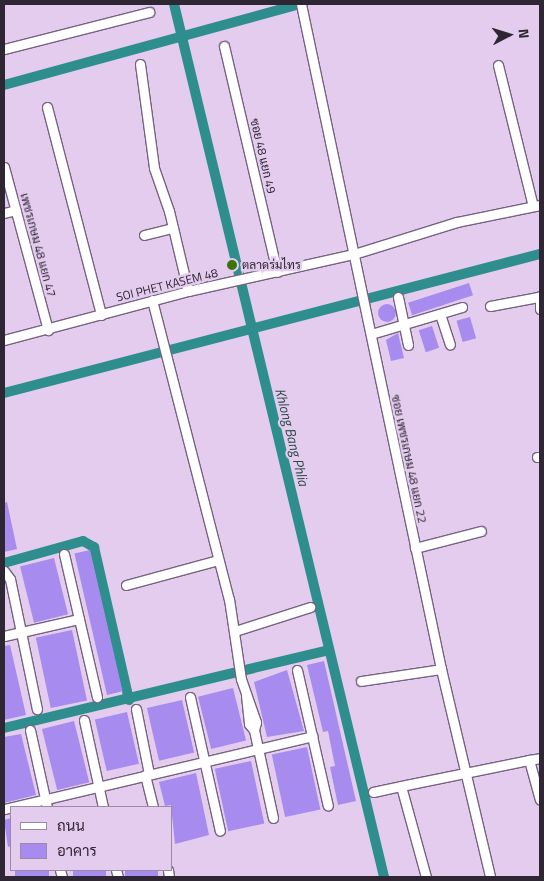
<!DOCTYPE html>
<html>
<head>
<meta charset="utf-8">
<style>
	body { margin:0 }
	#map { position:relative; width:544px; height:881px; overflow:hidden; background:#e3ccee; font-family:"Titillium Web",Sarabun,sans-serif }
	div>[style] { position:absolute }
	.canal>* { height:10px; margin:-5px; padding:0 5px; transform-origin:5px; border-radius:5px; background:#2e8d8d }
	.building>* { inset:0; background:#a78bee; transform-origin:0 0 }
	.round { border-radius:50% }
	.roads { filter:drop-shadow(1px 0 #776281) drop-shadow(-1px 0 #776281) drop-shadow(0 1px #776281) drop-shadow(0 -1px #776281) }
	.minor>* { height:9px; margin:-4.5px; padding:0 4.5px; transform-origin:4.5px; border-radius:4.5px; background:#fff }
	.dots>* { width:14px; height:14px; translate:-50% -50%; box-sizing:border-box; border:2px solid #e3ccee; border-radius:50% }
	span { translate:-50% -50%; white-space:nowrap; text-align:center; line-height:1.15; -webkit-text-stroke:4.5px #e3ccee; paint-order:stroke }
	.street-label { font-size:12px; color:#2f2633 }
	.poi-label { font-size:12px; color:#2f2633 }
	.left { translate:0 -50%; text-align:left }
	.water-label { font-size:14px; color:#2d4a49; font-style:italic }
	.frame { position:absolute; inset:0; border:5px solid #2f2633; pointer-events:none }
	.legend { position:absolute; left:10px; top:806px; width:162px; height:65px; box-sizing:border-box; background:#e3ccee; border:1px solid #9b8aa3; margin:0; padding:6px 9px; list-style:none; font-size:15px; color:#2f2633 }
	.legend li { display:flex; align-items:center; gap:10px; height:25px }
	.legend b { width:25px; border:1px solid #9b8aa3 }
	.north { position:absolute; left:484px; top:10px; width:50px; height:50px; -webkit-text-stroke:4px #e3ccee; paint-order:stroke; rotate:85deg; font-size:14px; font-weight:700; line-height:20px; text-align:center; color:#2f2633 }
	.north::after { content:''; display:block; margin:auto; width:18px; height:22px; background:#2f2633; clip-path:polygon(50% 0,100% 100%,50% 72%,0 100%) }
</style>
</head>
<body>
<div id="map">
	<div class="canal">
		<div style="left:174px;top:4px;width:898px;rotate:76.47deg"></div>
		<div style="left:4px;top:85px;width:308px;rotate:-15.3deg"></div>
		<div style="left:4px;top:393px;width:554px;rotate:-14.54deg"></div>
		<div style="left:4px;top:563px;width:82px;rotate:-15.6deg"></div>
		<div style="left:83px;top:541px;width:13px;rotate:29deg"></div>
		<div style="left:94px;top:547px;width:157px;rotate:77.1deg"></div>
		<div style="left:4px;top:728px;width:334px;rotate:-13.5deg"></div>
	</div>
	<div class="building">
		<div style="left:469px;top:283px;width:13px;height:64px;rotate:72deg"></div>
		<div class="round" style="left:378px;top:304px;width:18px;height:18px"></div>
		<div style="left:470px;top:317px;width:22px;height:14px;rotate:74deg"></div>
		<div style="left:432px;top:326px;width:23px;height:14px;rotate:72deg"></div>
		<div style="clip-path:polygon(398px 333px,404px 358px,391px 361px,386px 340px)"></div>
		<div style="clip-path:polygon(7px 502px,17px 549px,4px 552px,4px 503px)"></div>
		<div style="left:90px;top:550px;width:145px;height:16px;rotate:77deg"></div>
		<div style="left:54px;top:558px;width:58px;height:35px;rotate:76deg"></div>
		<div style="left:72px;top:630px;width:72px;height:37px;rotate:78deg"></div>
		<div style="clip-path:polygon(10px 645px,26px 715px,4px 720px,4px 646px)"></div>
		<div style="clip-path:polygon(324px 661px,356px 801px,338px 805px,330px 767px,335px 766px,328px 731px,323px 732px,307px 665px)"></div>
		<div style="clip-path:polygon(287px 670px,304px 731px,267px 737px,254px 682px)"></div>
		<div style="left:233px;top:688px;width:54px;height:36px;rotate:76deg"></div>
		<div style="left:182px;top:700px;width:54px;height:36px;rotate:77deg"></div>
		<div style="left:127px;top:712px;width:53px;height:33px;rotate:77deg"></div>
		<div style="left:74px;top:721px;width:63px;height:33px;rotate:76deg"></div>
		<div style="clip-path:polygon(21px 734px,36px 795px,4px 803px,4px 737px)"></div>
		<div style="left:307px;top:747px;width:64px;height:36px;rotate:78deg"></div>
		<div style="left:251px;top:761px;width:64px;height:37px;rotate:78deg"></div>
		<div style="clip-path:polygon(196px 773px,209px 835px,175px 844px,171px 805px,165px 806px,159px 782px)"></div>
		<div style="clip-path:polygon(11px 818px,11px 846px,8px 847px,4px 820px)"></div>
		<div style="left:15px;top:870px;width:34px;height:7px"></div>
		<div style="left:73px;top:870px;width:33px;height:7px"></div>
		<div style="left:125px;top:870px;width:33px;height:7px"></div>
	</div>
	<div class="roads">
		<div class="minor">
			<div style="left:301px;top:4px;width:680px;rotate:78.11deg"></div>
			<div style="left:441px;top:669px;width:214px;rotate:76.7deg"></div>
			<div style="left:224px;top:46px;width:232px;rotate:76.8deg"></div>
			<div style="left:4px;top:49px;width:150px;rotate:-14.3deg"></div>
			<div style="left:140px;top:64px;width:105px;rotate:82.3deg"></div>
			<div style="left:154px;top:168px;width:46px;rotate:70.8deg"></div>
			<div style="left:169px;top:211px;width:82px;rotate:76.6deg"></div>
			<div style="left:498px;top:65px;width:145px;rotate:76.1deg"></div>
			<div style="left:47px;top:107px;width:215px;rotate:75.4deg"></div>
			<div style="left:4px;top:167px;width:169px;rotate:74.9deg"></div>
			<div style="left:4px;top:213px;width:12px;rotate:-14deg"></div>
			<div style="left:144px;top:235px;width:30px;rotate:-14deg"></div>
			<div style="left:540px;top:296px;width:13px;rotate:90deg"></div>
			<div style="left:398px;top:297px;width:49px;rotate:78.2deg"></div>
			<div style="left:152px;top:300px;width:309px;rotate:75.6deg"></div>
			<div style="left:229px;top:599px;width:81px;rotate:81.5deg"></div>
			<div style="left:241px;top:679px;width:46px;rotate:70.8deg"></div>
			<div style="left:256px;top:722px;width:8px;rotate:104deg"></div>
			<div style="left:254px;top:730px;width:90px;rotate:77.8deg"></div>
			<div style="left:490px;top:306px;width:49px;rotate:-10.6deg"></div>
			<div style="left:440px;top:314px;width:32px;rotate:72deg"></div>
			<div style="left:371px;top:334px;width:95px;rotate:-16.5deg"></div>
			<div style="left:4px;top:340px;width:190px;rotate:-14.9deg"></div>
			<div style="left:188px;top:291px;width:170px;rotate:-12.6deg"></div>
			<div style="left:354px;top:254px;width:108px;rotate:-17.3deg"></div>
			<div style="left:457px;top:222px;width:85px;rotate:-11.6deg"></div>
			<div style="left:537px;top:457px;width:3px"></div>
			<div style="left:415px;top:548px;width:68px;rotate:-14.4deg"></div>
			<div style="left:64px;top:554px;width:147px;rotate:77deg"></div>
			<div style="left:4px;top:571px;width:10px;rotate:53deg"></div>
			<div style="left:10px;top:579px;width:133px;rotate:78.3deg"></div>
			<div style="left:126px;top:585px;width:95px;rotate:-15.2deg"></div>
			<div style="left:235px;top:631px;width:79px;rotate:-17.7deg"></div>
			<div style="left:4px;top:636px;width:77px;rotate:-12.8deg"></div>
			<div style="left:297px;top:670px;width:139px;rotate:77.2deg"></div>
			<div style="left:361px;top:681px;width:81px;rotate:-8.5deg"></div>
			<div style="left:246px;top:695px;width:29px;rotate:84deg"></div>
			<div style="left:249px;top:724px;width:8px;rotate:50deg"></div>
			<div style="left:190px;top:697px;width:137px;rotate:77.4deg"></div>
			<div style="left:136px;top:709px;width:66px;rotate:78.7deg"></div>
			<div style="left:84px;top:720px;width:89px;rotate:77.7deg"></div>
			<div style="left:30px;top:730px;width:79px;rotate:77.6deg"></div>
			<div style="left:529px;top:760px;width:11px;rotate:-10deg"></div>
			<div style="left:145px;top:775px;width:33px;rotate:76deg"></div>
			<div style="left:373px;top:792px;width:29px;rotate:-12deg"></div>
			<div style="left:4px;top:809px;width:317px;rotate:-13.3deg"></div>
			<div style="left:60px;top:870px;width:7px;rotate:74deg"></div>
			<div style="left:116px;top:870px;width:7px;rotate:74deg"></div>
			<div style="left:168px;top:870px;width:7px;rotate:82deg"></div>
			<div style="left:426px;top:877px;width:94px;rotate:-105.4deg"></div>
			<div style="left:401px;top:786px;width:131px;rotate:-11.5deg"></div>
			<div style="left:529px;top:760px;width:41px;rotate:74.6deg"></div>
		</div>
	</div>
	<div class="dots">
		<div style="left:232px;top:265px;background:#3b7508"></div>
	</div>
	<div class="street-label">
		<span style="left:263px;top:156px;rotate:77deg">ซอย 48 แยก 49</span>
		<span style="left:38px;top:245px;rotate:75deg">เพชรเกษม 48 แยก 47</span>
		<span style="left:167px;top:285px;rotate:-14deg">SOI PHET KASEM 48</span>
		<span style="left:409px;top:459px;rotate:78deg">ซอย เพชรเกษม 48 แยก 22</span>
	</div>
	<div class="poi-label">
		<span class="left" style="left:242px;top:265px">ตลาดร่มไทร</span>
	</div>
	<div class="water-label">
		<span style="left:292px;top:437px;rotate:76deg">Khlong Bang Phlia</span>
	</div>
	<div class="frame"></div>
	<ul class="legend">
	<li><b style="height:6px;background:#fff"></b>ถนน</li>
	<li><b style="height:14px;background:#a78bee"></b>อาคาร</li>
	</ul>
	<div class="north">N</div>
</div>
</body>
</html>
